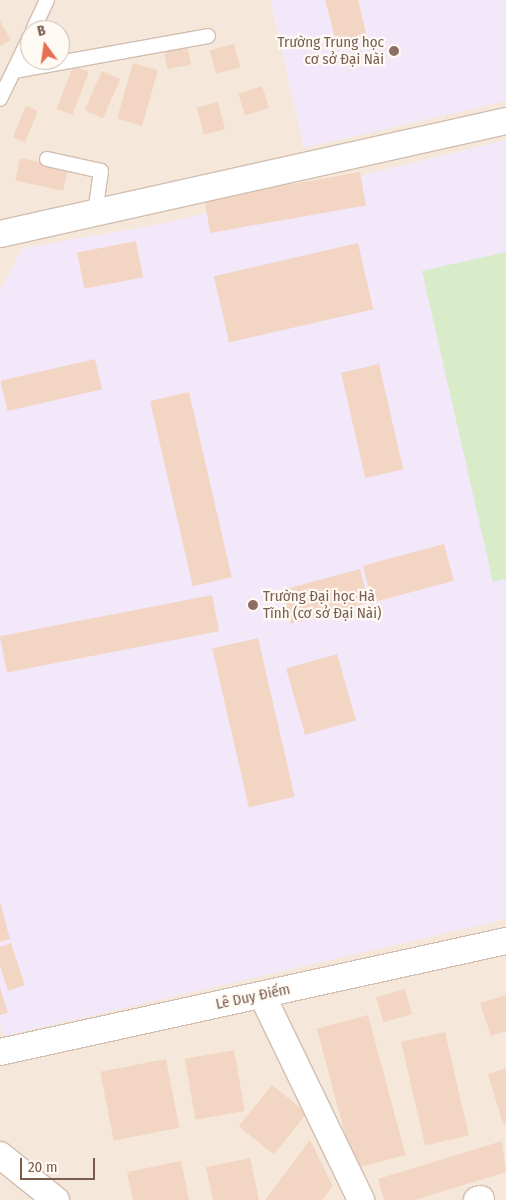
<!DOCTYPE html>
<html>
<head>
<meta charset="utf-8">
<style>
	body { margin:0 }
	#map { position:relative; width:506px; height:1200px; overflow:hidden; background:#fdf6ec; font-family:"Fira Sans Condensed",sans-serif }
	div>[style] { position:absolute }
	.residential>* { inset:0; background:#f5e8da }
	.education>* { inset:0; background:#f3e8fa }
	.green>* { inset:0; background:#d8ecc9 }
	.building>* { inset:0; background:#f3d5c3; transform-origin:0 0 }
	.roads { filter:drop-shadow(1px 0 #d1beb0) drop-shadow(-1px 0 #d1beb0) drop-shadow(0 1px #d1beb0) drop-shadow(0 -1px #d1beb0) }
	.lane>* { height:14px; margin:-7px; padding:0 7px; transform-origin:7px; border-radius:7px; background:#fff }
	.street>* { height:26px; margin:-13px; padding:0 13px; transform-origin:13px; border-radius:13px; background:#fff }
	.dots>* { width:14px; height:14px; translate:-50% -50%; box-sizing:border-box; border:2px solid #fffaf3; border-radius:50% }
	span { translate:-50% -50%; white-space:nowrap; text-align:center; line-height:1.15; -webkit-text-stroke:4.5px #fffaf3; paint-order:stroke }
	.education-label { font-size:15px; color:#785e54 }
	.right { translate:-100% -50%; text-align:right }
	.left { translate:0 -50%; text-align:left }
	.street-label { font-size:15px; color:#7a5c4d }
	.north { position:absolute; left:20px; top:20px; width:50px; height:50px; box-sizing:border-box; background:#fffaf3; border:1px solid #cabbb1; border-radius:50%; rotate:346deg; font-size:14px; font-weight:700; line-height:20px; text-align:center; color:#7a5c4d }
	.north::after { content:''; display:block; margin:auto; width:18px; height:22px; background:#e76f51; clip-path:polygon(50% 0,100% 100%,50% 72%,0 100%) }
	.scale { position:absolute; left:20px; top:1158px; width:75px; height:22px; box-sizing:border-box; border:2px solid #7a5c4d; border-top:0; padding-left:6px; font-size:15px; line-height:18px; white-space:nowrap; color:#7a5c4d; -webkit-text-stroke:4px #fffaf3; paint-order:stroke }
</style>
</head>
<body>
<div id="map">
	<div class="residential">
		<div style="clip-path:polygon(evenodd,0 0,506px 0,506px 1200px,0 1200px,0 0,30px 30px,60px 30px,60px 60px,30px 60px,30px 30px)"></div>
	</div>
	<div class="education">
		<div style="clip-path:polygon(270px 0,506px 0,506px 101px,304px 148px)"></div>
		<div style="clip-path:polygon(506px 140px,506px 919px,4px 1036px,0 1024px,0 291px,22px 248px,157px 225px)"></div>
	</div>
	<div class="green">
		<div style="clip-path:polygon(506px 252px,506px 579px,493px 582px,422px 271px)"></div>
	</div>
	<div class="building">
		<div style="clip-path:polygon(325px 0,358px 0,367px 37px,337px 45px)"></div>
		<div style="clip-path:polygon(0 21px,11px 40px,0 46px)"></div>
		<div style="left:234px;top:44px;width:24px;height:25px;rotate:75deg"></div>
		<div style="left:188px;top:48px;width:17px;height:24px;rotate:80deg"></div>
		<div style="left:133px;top:63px;width:26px;height:58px;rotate:16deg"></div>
		<div style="left:73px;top:66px;width:17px;height:46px;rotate:21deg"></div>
		<div style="left:102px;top:71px;width:20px;height:43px;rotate:24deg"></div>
		<div style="left:262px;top:86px;width:23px;height:25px;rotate:72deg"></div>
		<div style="left:218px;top:102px;width:28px;height:22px;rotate:75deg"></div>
		<div style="left:26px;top:106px;width:13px;height:34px;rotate:23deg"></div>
		<div style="left:20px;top:158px;width:49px;height:23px;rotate:12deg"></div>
		<div style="left:360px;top:172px;width:34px;height:158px;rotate:80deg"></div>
		<div style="left:136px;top:241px;width:37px;height:60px;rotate:79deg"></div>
		<div style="left:358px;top:243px;width:68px;height:148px;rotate:77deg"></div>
		<div style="left:95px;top:359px;width:31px;height:97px;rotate:77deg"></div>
		<div style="left:379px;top:364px;width:108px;height:39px;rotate:77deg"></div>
		<div style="left:189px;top:392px;width:190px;height:40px;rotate:77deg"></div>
		<div style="left:444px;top:544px;width:38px;height:84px;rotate:75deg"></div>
		<div style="left:360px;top:569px;width:35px;height:81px;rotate:75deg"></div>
		<div style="left:212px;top:595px;width:37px;height:216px;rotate:79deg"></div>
		<div style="left:258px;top:638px;width:163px;height:47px;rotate:77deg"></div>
		<div style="left:337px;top:654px;width:69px;height:53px;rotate:74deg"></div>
		<div style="clip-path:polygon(0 902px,10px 939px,0 942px)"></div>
		<div style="clip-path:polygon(11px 943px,25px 985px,8px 991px,0 965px,0 947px)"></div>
		<div style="clip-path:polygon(0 988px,8px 1013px,0 1015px)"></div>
		<div style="left:405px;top:989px;width:26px;height:30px;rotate:74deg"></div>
		<div style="clip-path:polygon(506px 995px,506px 1031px,491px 1036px,480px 1003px)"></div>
		<div style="left:368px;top:1015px;width:145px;height:53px;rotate:75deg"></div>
		<div style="left:445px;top:1032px;width:106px;height:45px;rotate:77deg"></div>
		<div style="left:234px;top:1050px;width:62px;height:50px;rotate:80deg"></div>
		<div style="left:166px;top:1059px;width:70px;height:67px;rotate:79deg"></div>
		<div style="clip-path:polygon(506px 1068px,506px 1123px,503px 1124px,488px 1074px)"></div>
		<div style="left:272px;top:1085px;width:45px;height:53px;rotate:39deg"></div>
		<div style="clip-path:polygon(310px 1140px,333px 1186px,322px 1200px,265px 1200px)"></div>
		<div style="clip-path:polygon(502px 1141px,506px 1172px,415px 1200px,384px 1200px,378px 1179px)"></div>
		<div style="clip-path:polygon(250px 1158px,259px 1200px,213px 1200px,206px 1167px)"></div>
		<div style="clip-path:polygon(181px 1161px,189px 1200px,133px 1200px,127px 1172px)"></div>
	</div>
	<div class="roads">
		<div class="lane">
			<div style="left:33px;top:30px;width:33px;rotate:-65deg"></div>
			<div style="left:14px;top:71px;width:197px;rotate:-10.2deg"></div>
			<div style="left:0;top:99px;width:69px;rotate:-64.2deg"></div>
			<div style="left:47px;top:159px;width:55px;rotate:12.5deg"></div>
			<div style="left:101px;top:171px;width:42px;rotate:98.1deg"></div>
		</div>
		<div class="street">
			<div style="left:0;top:234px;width:518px;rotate:-12.59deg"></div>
			<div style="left:262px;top:995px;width:228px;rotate:64.2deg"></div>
			<div style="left:0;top:1052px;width:518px;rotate:-12.37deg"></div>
			<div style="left:0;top:1155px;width:72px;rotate:38.8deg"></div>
			<div style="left:477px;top:1200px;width:4px;rotate:-14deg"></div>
		</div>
	</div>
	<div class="dots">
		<div style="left:394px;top:51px;background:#8d6e63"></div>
		<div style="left:253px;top:605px;background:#8d6e63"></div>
	</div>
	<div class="education-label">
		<span class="right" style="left:384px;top:51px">Trường Trung học<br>cơ sở Đại Nài</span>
		<span class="left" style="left:263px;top:605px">Trường Đại học Hà<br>Tĩnh (cơ sở Đại Nài)</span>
	</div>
	<div class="street-label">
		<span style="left:253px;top:997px;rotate:-12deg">Lê Duy Điếm</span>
	</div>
	<div class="north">B</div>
	<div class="scale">20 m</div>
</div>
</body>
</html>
